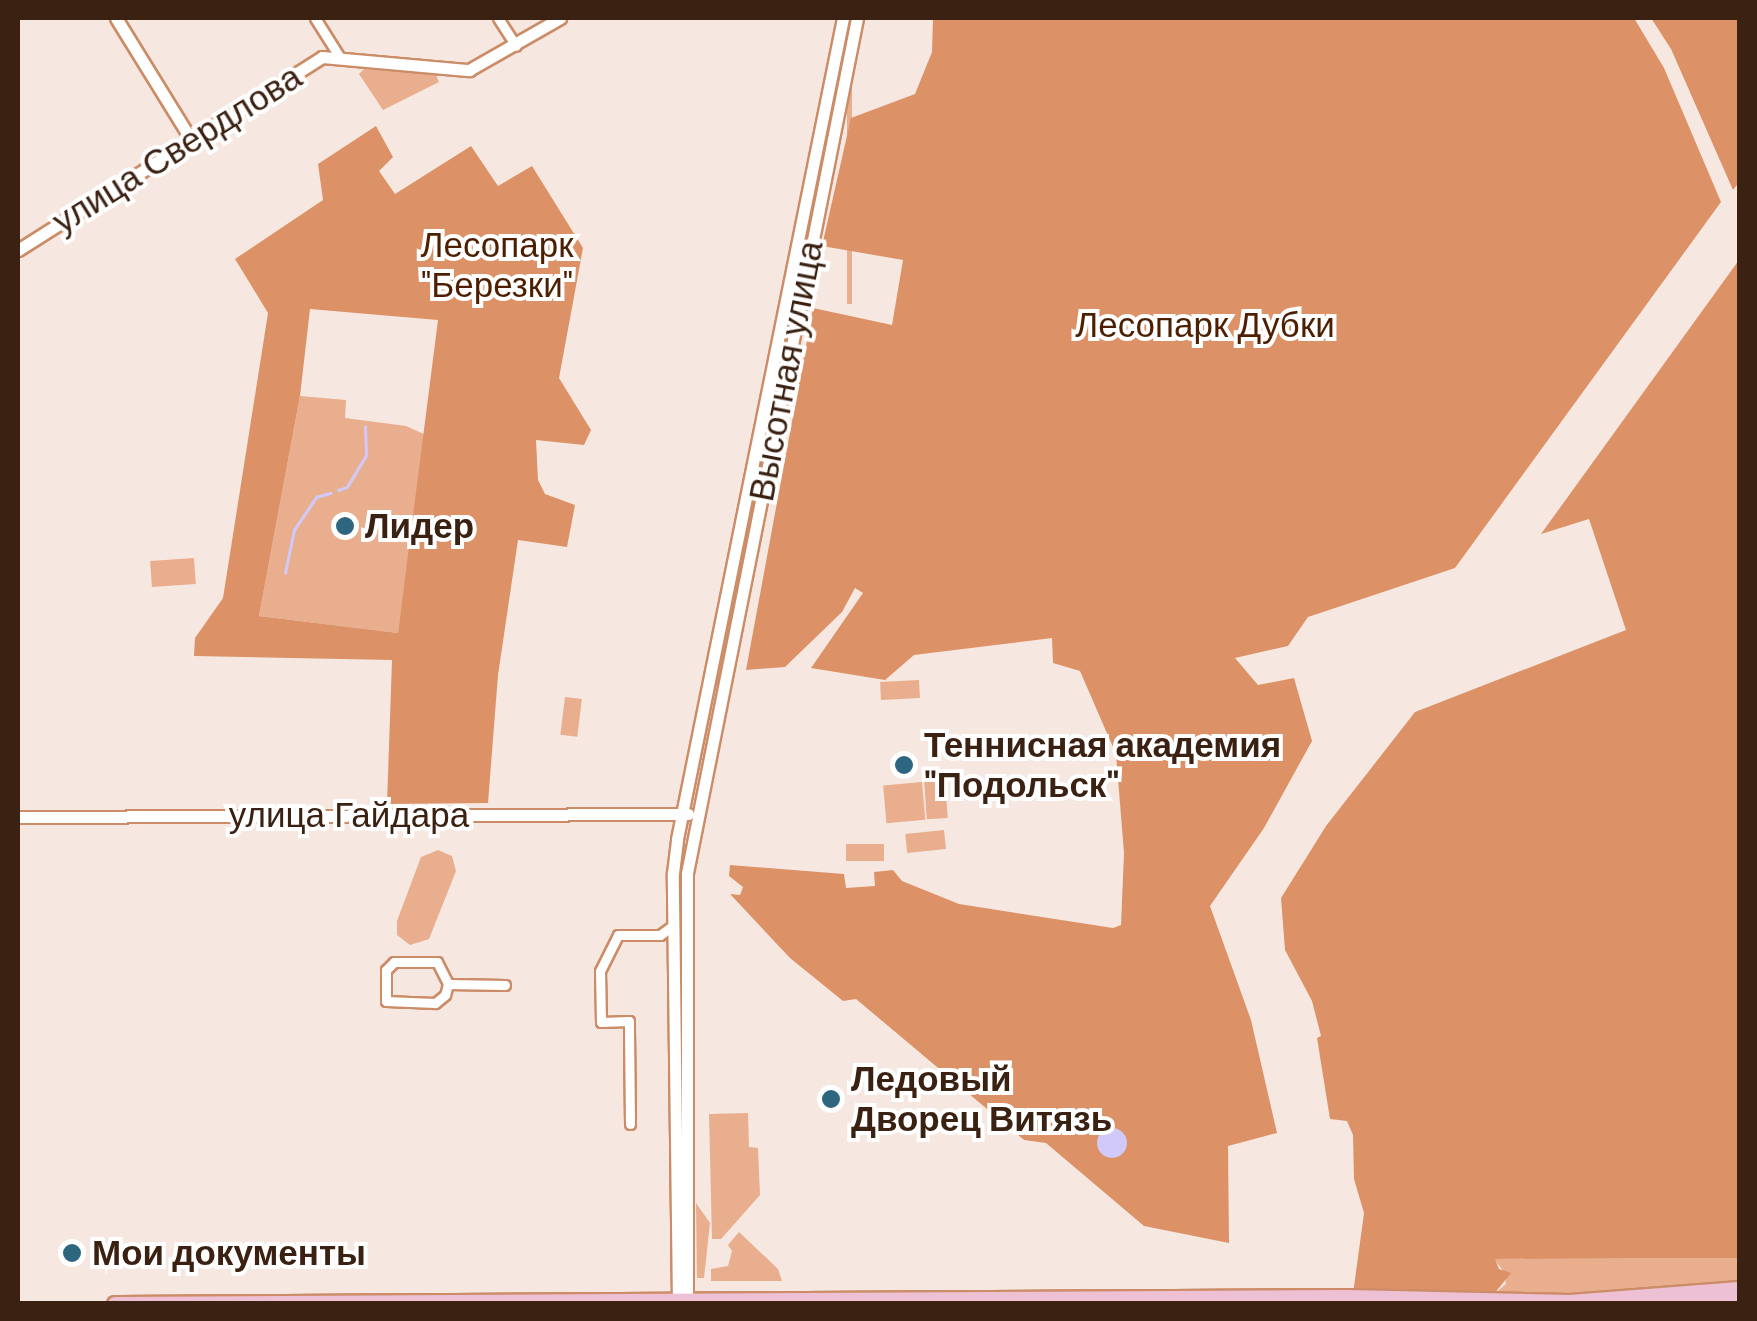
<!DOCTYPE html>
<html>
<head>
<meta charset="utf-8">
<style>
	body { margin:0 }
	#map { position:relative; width:1757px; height:1321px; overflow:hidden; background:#f6e8e0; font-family:"DM Sans",sans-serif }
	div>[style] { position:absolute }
	.green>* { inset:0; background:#e8ae8d; transform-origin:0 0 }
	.forest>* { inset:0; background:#dc9266 }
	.water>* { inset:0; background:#d1caf9 }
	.round { border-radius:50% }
	.stream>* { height:2.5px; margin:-1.25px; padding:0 1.25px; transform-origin:1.25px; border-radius:1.25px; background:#d1caf9 }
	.roads { filter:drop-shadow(2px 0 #cb8c67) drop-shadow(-2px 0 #cb8c67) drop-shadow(0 2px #cb8c67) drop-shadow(0 -2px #cb8c67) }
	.minor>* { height:9px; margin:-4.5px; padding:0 4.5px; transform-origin:4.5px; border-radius:4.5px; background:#fff }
	.tertiary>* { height:11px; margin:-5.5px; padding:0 5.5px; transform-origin:5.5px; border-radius:5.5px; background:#fff }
	.primary>* { height:14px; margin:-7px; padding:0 7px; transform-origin:7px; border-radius:7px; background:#eec0d4 }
	.dots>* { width:28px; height:28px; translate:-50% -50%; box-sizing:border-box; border:5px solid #fff; border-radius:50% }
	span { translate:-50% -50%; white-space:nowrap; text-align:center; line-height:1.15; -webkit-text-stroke:8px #fff; paint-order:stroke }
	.street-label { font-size:35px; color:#3a2111 }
	.park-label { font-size:35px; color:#4d1f00 }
	.poi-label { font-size:35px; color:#3a2111; font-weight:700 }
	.left { translate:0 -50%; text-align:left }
	.frame { position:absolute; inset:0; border:20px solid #3a2111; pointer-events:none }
</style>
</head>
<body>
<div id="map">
	<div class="green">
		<div style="left:847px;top:18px;width:5px;height:286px"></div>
		<div style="clip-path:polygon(364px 69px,436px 75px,439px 82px,383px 110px,359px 74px)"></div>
		<div style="clip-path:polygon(300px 396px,346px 400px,345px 418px,406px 426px,426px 435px,398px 633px,259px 616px)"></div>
		<div style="clip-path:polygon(764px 434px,769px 436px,746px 553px,718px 686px,713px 685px)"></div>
		<div style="left:194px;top:558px;width:26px;height:44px;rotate:86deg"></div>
		<div style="left:919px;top:680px;width:18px;height:39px;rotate:87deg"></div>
		<div style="left:565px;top:697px;width:17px;height:38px;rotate:7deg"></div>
		<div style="left:945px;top:779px;width:39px;height:21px;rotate:86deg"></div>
		<div style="left:922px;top:782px;width:38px;height:39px;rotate:85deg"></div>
		<div style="left:944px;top:830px;width:19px;height:39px;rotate:84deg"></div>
		<div style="left:846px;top:844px;width:38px;height:17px"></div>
		<div style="clip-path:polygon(438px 850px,452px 856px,456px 871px,429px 939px,410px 945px,397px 935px,397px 921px,421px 857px)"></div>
		<div style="clip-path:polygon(748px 1113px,749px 1147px,758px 1148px,760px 1195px,721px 1239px,712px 1239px,709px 1114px)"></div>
		<div style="clip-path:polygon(696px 1203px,710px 1223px,704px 1278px,697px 1278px)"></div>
		<div style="clip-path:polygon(739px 1232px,778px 1269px,782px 1281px,711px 1281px,711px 1269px,728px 1266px,732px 1251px,728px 1245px)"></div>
		<div style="clip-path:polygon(1739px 1258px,1739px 1281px,1575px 1297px,1494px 1294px,1506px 1284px,1504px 1272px,1494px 1259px)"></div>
	</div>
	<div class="forest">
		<div style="clip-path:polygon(933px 18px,1634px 18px,1664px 68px,1721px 202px,1455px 568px,1308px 617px,1288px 646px,1235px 658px,1258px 685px,1294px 678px,1312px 741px,1264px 828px,1210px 906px,1251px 1020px,1277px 1133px,1228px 1146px,1229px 1243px,1144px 1226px,1046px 1143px,1024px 1140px,856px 999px,843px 1001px,790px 958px,730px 894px,740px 895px,743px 887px,729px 876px,730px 865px,844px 874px,846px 888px,875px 886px,874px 872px,893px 870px,902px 881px,959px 904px,1113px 928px,1121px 925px,1124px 853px,1116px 754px,1080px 671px,1053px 663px,1052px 638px,914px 655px,885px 680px,811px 668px,863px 593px,855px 588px,842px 612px,785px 667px,746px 670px,813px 308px,892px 325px,903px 260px,822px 246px,851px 118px,915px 94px,932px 52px)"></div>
		<div style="clip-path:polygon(1651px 18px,1739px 18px,1740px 181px,1733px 190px,1671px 49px)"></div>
		<div style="clip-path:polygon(evenodd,376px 126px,393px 157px,379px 171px,395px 194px,471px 146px,498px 186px,532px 166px,583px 248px,559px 378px,591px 430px,584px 445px,536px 440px,538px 480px,545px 494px,575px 505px,567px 547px,518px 540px,498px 675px,488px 803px,387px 804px,392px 660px,194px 656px,195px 638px,223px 598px,268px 313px,235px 259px,323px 200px,318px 164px,376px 126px,310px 309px,438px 320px,398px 633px,259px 616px,300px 396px,310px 309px)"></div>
		<div style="clip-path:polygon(1739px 260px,1739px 1258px,1495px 1259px,1499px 1269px,1511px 1273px,1494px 1294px,1353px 1294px,1364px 1213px,1354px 1179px,1353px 1135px,1347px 1121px,1330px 1119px,1317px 1038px,1321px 1036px,1312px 1001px,1285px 950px,1281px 898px,1326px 826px,1415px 712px,1626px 630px,1589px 519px,1541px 534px)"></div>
	</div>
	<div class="water">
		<div class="round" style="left:1097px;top:1128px;width:30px;height:30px"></div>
	</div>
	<div class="stream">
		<div style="left:338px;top:490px;width:9px;rotate:-18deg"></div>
		<div style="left:347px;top:487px;width:37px;rotate:-59deg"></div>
		<div style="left:366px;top:455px;width:28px;rotate:-92deg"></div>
		<div style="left:285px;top:573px;width:44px;rotate:-78.2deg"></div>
		<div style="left:294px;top:530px;width:40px;rotate:-56deg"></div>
		<div style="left:316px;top:497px;width:15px;rotate:-16deg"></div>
	</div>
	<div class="roads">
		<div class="minor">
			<div style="left:315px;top:18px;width:45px;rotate:57.7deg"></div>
			<div style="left:498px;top:18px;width:33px;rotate:57deg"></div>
			<div style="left:394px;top:962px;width:43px"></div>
			<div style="left:437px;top:962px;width:25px;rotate:63deg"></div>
			<div style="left:448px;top:984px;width:11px;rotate:105deg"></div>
			<div style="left:445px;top:995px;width:13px;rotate:141deg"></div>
			<div style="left:435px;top:1003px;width:49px;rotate:-177.7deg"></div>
			<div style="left:386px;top:1001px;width:31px;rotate:-90deg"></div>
			<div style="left:386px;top:970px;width:11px;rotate:-45deg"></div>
			<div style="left:448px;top:984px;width:57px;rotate:1deg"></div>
			<div style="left:630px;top:1124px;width:103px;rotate:-90.6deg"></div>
			<div style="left:629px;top:1021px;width:28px;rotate:178deg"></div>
			<div style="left:601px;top:1022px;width:51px;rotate:-91.1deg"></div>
			<div style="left:600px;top:971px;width:40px;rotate:-63.4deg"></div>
			<div style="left:618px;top:935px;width:42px"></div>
			<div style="left:660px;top:935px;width:17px;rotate:-36deg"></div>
		</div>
		<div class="tertiary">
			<div style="left:116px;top:18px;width:145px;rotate:58.3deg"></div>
			<div style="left:18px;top:250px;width:360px;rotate:-32.4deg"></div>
			<div style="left:322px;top:57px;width:148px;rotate:5.1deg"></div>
			<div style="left:469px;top:70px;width:105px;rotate:-29.7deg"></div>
			<div style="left:18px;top:817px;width:670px;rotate:-0.26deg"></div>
			<div style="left:678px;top:1304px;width:431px;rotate:-90.7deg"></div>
			<div style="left:673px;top:873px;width:34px;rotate:-83deg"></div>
			<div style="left:677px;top:839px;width:838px;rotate:-78.57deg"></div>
			<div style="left:687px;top:1304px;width:431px;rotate:-90deg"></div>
			<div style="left:687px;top:873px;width:872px;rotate:-78.75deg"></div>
		</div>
		<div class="primary">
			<div style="left:115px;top:1304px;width:1232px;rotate:-0.33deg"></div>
			<div style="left:1347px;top:1297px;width:223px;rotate:1.3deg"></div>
			<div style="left:1570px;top:1302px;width:170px;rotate:-4.4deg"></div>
			<div style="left:1680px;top:1304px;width:60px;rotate:-2.9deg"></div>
		</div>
	</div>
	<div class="dots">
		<div style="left:345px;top:526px;background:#2e6680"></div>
		<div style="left:904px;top:765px;background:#2e6680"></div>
		<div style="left:831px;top:1099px;background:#2e6680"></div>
		<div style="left:72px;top:1253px;background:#2e6680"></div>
	</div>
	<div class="street-label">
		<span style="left:177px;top:149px;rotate:-32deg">улица Свердлова</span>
		<span style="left:786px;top:371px;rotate:-79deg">Высотная улица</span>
		<span style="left:349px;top:815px">улица Гайдара</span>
	</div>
	<div class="park-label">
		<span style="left:497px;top:265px">Лесопарк<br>"Березки"</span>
		<span style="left:1205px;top:325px">Лесопарк Дубки</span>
	</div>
	<div class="poi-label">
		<span class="left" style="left:365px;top:526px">Лидер</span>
		<span class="left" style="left:924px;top:765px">Теннисная академия<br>"Подольск"</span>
		<span class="left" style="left:851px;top:1099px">Ледовый<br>Дворец Витязь</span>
		<span class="left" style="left:92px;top:1253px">Мои документы</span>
	</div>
	<div class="frame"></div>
</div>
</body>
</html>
